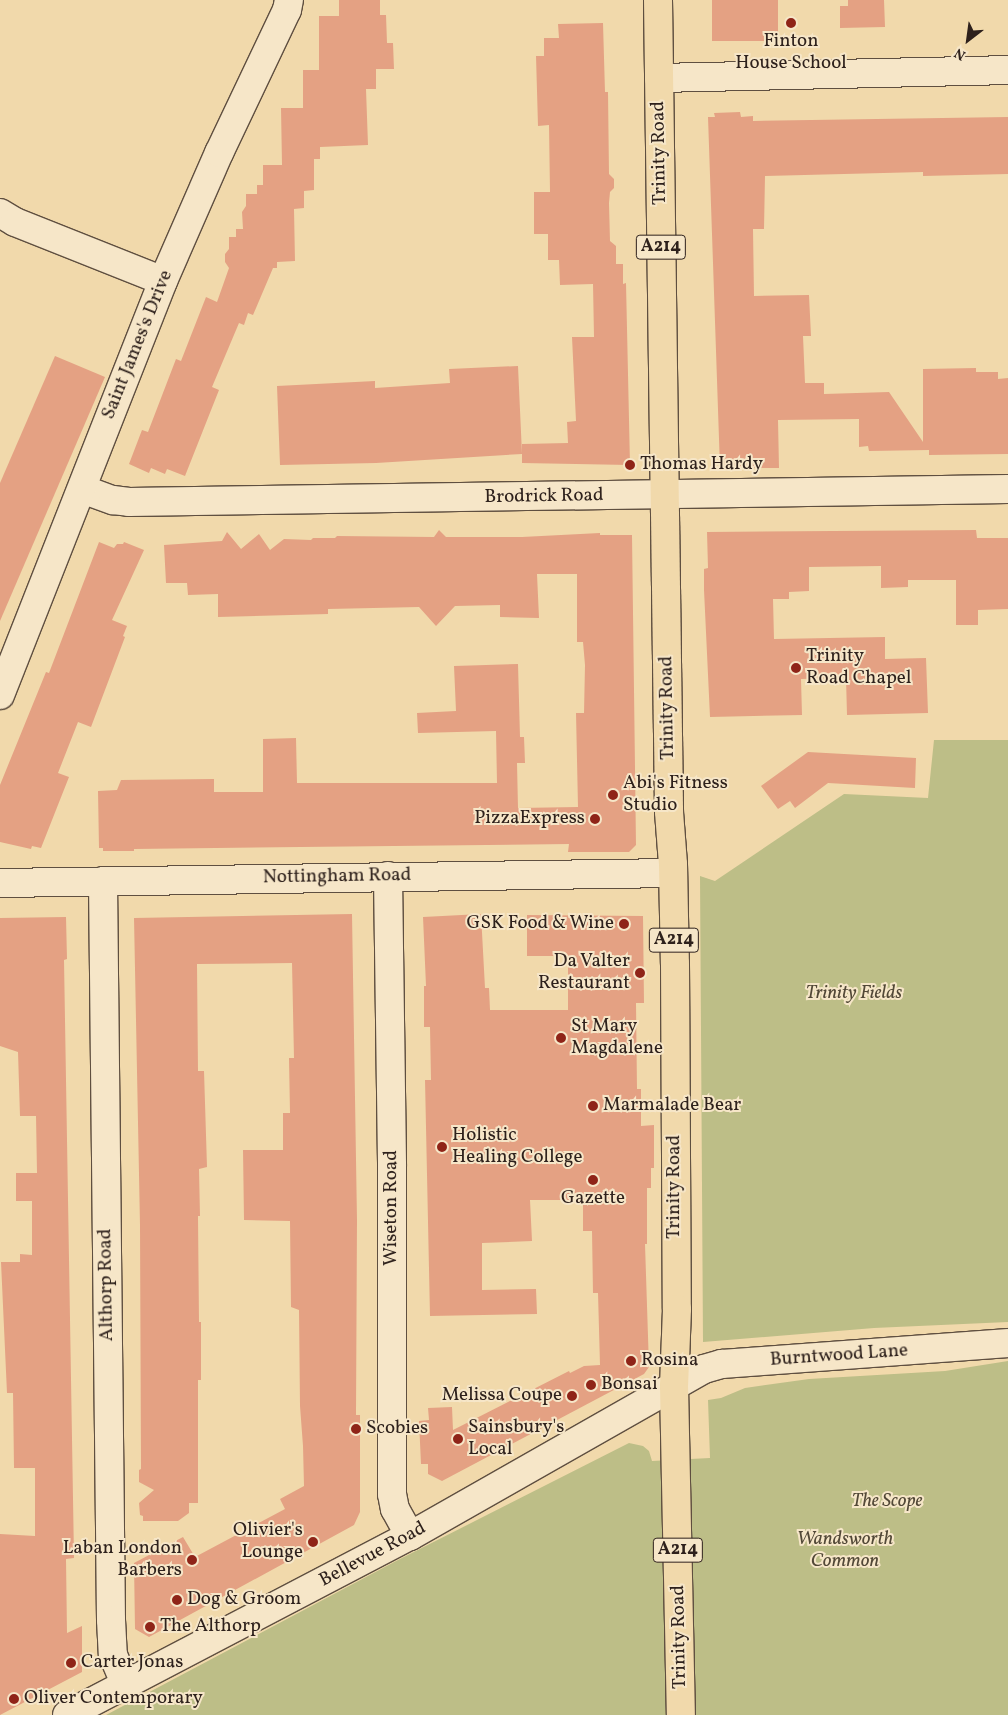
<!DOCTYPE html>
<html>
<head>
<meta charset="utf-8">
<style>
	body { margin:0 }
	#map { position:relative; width:1008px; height:1715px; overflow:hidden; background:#f1d9ab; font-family:Vollkorn,serif }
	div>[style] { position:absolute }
	.green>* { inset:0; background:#bdbe87 }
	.building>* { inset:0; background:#e4a183; transform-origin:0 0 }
	.roads { filter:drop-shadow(1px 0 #5f4f40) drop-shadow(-1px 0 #5f4f40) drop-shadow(0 1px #5f4f40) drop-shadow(0 -1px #5f4f40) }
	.street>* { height:28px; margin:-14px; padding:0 14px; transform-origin:14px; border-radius:14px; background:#f6e6c8 }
	.secondary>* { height:28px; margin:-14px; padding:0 14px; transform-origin:14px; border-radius:14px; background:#f6e6c8 }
	.highway>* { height:28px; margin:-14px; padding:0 14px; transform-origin:14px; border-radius:14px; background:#f1d9ab }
	.dots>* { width:14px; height:14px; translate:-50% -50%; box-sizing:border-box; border:2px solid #f6e6c8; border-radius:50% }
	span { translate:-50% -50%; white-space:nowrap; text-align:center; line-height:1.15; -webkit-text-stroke:4px #f6e6c8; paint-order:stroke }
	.shield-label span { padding:1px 4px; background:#f6e6c8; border:1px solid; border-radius:4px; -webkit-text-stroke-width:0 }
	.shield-label { font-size:18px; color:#2e211c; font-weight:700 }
	.poi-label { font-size:19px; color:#2e211c }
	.left { translate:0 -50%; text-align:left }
	.right { translate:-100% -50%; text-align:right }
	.street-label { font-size:19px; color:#2e211c }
	.park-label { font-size:19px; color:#524837; font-style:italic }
	.north { position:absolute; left:943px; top:15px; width:50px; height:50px; -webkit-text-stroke:4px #f6e6c8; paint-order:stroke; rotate:210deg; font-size:14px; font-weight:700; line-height:20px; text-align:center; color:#2e211c }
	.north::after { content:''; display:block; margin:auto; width:18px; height:22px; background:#2e211c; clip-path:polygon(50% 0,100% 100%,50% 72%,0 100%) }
</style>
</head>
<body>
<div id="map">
	<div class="green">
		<div style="clip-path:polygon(934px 740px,1008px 740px,1008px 1322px,874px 1328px,703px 1342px,700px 876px,715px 881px,844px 794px,928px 798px)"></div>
		<div style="clip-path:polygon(1008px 1361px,1008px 1715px,106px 1715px,398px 1560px,629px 1443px,643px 1446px,649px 1451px,652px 1461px,710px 1458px,708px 1400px,721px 1398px,745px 1388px,809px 1379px,945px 1371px)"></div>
	</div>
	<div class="building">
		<div style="clip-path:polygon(339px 0,380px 0,380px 15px,386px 15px,387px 43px,393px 43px,394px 69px,376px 69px,376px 89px,366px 89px,368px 145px,320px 147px,320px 159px,314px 159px,314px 190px,304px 191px,304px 208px,294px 209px,295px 261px,277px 262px,277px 268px,273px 268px,253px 315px,248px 313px,244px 325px,239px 323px,212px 387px,219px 390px,185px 476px,167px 469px,165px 474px,151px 468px,149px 473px,129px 464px,142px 430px,148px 432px,176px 359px,181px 361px,206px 297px,217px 302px,229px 268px,225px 262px,225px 254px,229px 249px,229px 237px,236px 237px,236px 229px,243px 229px,242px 212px,246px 206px,246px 194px,257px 194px,257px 185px,263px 185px,263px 165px,282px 165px,281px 108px,303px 108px,303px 70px,319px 70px,319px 16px,339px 16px)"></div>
		<div style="left:712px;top:0;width:66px;height:41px"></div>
		<div style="clip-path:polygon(848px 0,884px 0,885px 27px,840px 28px,840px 6px,848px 6px)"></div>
		<div style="clip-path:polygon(603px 23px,605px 92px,608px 92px,609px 174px,614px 179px,614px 188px,610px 192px,609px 203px,610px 241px,616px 246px,616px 264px,623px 264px,623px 284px,626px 283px,630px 465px,522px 463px,522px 444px,568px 443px,567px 422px,576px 421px,572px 337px,594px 337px,593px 284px,560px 285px,559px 260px,548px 260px,548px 234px,534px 234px,534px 192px,550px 192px,549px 125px,538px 126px,536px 56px,544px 56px,544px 38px,559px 38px,558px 24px)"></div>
		<div style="clip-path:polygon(740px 112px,741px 117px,753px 116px,753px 121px,1008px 117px,1008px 174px,923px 176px,923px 172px,765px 176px,764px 229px,753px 229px,754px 296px,809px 295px,811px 336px,803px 336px,805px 383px,824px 383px,824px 394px,889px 392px,923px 442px,923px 369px,976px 368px,976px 372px,998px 372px,998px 379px,1008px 378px,1008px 454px,929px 455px,929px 450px,869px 451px,868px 446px,859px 447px,859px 419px,778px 420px,779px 468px,720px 468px,708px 117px,715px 117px,714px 113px)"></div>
		<div style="clip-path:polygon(55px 356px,105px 377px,0 621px,0 483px)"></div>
		<div style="clip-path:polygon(518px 366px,522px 454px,376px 463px,280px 465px,277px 386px,375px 381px,375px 388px,450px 383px,449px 369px)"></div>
		<div style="clip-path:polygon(439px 530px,446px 537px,522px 537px,600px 533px,600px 535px,632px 535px,636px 845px,629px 852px,568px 852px,569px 844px,134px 849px,134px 851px,103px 851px,103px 848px,99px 848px,98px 791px,117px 790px,121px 780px,214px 779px,214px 792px,263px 792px,263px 739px,296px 738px,297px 783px,497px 783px,496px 731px,418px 733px,417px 713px,456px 711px,454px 666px,518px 664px,520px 737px,524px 737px,525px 763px,517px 763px,518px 808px,578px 807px,576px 713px,584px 713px,585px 665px,583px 642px,577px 642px,577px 574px,537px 574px,539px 618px,500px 617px,500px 605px,455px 606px,436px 626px,419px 607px,328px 609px,328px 614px,218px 617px,218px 594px,188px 595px,187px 583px,166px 583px,164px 545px,222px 541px,227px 532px,241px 549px,259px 534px,270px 550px,284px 539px,311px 540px,313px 538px,335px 538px,337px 536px,434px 537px)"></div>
		<div style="clip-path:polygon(976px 530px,977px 538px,1008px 538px,1008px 609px,978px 610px,978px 625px,956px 625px,956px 580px,908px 580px,908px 587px,881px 588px,881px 566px,809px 567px,809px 591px,789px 592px,789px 599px,773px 599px,774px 639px,885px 637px,885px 659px,926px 658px,928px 713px,847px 715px,846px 678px,801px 679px,802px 715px,710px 717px,704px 590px,704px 569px,708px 568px,707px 532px)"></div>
		<div style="clip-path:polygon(99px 542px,114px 548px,117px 544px,123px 544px,124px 542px,144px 550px,112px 620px,127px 626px,123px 636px,125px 637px,91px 727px,78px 722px,58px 773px,69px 777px,41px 848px,32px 846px,31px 849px,0 842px,0 785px,46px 672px,49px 673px)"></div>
		<div style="clip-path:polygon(808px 752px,916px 758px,915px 788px,828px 783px,795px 808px,790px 801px,778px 809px,761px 786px)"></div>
		<div style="clip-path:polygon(352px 914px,357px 1220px,356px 1415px,360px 1415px,360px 1512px,354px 1525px,149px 1637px,135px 1629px,134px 1563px,183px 1537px,195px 1557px,285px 1509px,280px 1499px,304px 1486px,303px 1446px,300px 1406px,299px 1310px,291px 1307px,290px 1221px,244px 1220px,243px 1150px,283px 1150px,283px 1113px,290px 1113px,289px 1058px,294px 1058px,292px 963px,197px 964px,198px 1071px,204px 1071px,207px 1167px,199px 1169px,200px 1216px,198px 1216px,199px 1322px,201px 1322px,201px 1380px,198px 1380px,198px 1503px,189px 1503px,189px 1513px,178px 1521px,143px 1521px,143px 1516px,140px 1515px,139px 1503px,154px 1490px,139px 1482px,139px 1470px,141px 1469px,140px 1225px,134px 918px)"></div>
		<div style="clip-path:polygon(481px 914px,485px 988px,489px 988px,490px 1010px,568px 1010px,568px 956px,527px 956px,527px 915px,643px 916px,644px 1003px,636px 1003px,637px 1089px,641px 1089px,641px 1126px,654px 1125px,654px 1168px,651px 1168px,651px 1188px,647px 1188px,647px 1244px,645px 1244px,649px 1367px,644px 1374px,442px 1481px,428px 1474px,428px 1464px,421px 1464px,419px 1421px,429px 1420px,428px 1408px,452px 1407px,453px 1430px,569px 1371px,570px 1373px,584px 1366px,600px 1365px,598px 1293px,593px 1293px,592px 1231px,583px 1231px,583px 1200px,530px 1200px,532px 1241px,482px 1243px,482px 1290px,536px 1289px,537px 1314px,430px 1316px,425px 1080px,431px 1080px,430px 1027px,424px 1027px,424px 986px,426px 986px,423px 917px)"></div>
		<div style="clip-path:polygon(66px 917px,67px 959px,64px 960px,74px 1558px,66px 1559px,67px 1633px,82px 1626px,82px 1672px,0 1715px,0 1534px,35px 1536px,35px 1468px,14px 1468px,13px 1393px,7px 1393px,1px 1262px,20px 1262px,20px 1254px,32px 1255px,32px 1201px,16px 1201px,16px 1173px,37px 1173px,36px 1116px,20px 1116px,18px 1052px,0 1046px,0 918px)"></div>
	</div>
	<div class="roads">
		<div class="street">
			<div style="left:659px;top:78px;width:349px;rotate:-1.3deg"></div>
			<div style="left:0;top:213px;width:17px;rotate:31deg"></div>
			<div style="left:15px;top:222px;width:159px;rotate:21.7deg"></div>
			<div style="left:82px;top:489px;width:33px;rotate:20deg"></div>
			<div style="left:113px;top:500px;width:16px;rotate:7deg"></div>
			<div style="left:129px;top:502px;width:879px;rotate:-0.85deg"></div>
			<div style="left:0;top:695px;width:445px;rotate:-68.5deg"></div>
			<div style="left:163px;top:281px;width:140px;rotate:-66.4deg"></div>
			<div style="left:219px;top:153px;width:158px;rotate:-64.6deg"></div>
			<div style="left:287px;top:10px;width:10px;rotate:-79deg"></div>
			<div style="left:388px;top:876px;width:290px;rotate:89.2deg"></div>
			<div style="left:392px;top:1166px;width:328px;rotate:90deg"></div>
			<div style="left:392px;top:1494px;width:15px;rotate:79deg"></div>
			<div style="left:395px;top:1509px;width:31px;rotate:61deg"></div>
			<div style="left:103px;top:881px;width:739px;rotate:89.38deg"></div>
			<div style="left:111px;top:1620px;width:35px;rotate:87deg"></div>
			<div style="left:113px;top:1655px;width:33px;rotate:67deg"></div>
			<div style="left:0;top:883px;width:673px;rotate:-0.85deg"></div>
		</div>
		<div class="secondary">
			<div style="left:67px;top:1715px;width:387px;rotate:-27.6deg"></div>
			<div style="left:410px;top:1536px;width:338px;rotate:-29.6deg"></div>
			<div style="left:704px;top:1369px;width:19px;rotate:-16deg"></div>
			<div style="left:722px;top:1364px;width:287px;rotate:-4.2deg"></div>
		</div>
		<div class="highway">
			<div style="left:658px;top:0;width:812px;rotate:89.22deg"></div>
			<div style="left:669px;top:812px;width:52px;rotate:85.6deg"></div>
			<div style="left:673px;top:864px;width:100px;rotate:88.9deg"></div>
			<div style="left:675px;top:964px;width:345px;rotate:89.7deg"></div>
			<div style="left:677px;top:1309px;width:77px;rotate:92.2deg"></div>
			<div style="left:674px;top:1386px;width:329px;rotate:88.8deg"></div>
		</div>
	</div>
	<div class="dots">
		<div style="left:791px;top:23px;background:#8f2418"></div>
		<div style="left:630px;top:465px;background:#8f2418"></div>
		<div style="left:796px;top:668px;background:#8f2418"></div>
		<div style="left:613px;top:795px;background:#8f2418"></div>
		<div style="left:595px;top:819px;background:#8f2418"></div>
		<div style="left:624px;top:924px;background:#8f2418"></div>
		<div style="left:640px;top:973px;background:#8f2418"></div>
		<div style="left:561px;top:1038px;background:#8f2418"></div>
		<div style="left:593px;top:1106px;background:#8f2418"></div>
		<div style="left:442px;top:1147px;background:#8f2418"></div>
		<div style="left:593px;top:1180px;background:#8f2418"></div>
		<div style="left:631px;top:1361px;background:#8f2418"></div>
		<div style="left:591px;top:1385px;background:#8f2418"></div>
		<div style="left:572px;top:1396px;background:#8f2418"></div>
		<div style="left:356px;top:1429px;background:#8f2418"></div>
		<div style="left:458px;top:1439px;background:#8f2418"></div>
		<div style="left:313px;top:1542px;background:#8f2418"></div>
		<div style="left:192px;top:1560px;background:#8f2418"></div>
		<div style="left:177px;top:1600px;background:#8f2418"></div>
		<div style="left:150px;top:1627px;background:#8f2418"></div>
		<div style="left:71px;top:1663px;background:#8f2418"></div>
		<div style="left:14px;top:1699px;background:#8f2418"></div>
	</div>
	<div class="shield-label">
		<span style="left:661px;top:247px">A214</span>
		<span style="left:674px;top:940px">A214</span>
		<span style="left:678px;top:1550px">A214</span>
	</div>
	<div class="poi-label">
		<span style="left:791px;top:53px">Finton<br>House School</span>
		<span class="left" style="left:640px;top:465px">Thomas Hardy</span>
		<span class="left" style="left:806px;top:668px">Trinity<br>Road Chapel</span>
		<span class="left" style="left:623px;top:795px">Abi's Fitness<br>Studio</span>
		<span class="right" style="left:585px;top:819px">PizzaExpress</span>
		<span class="right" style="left:614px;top:924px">GSK Food &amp; Wine</span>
		<span class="right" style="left:630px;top:973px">Da Valter<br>Restaurant</span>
		<span class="left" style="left:571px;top:1038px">St Mary<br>Magdalene</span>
		<span class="left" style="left:603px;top:1106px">Marmalade Bear</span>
		<span class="left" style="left:452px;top:1147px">Holistic<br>Healing College</span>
		<span style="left:593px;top:1199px">Gazette</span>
		<span class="left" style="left:641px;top:1361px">Rosina</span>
		<span class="left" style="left:601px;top:1385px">Bonsai</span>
		<span class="right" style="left:562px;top:1396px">Melissa Coupe</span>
		<span class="left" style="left:468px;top:1439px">Sainsbury's<br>Local</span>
		<span class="left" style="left:366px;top:1429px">Scobies</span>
		<span class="right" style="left:303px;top:1542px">Olivier's<br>Lounge</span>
		<span class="right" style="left:182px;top:1560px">Laban London<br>Barbers</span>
		<span class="left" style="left:187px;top:1600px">Dog &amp; Groom</span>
		<span class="left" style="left:160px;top:1627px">The Althorp</span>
		<span class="left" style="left:81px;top:1663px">Carter Jonas</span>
		<span class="left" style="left:24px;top:1699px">Oliver Contemporary</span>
	</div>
	<div class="street-label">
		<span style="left:660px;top:153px;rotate:-91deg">Trinity Road</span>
		<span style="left:138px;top:345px;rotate:-68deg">Saint James's Drive</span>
		<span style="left:544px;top:497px;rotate:-1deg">Brodrick Road</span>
		<span style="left:668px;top:708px;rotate:-91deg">Trinity Road</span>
		<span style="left:337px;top:877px;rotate:-1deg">Nottingham Road</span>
		<span style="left:675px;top:1187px;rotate:-90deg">Trinity Road</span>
		<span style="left:392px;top:1208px;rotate:-90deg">Wiseton Road</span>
		<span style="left:107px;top:1285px;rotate:-91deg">Althorp Road</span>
		<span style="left:839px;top:1356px;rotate:-4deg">Burntwood Lane</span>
		<span style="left:373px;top:1555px;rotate:-28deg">Bellevue Road</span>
		<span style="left:680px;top:1637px;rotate:-91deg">Trinity Road</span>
	</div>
	<div class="park-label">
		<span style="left:854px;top:994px">Trinity Fields</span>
		<span style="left:887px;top:1502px">The Scope</span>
		<span style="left:845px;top:1551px">Wandsworth<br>Common</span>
	</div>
	<div class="north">N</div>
</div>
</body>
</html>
